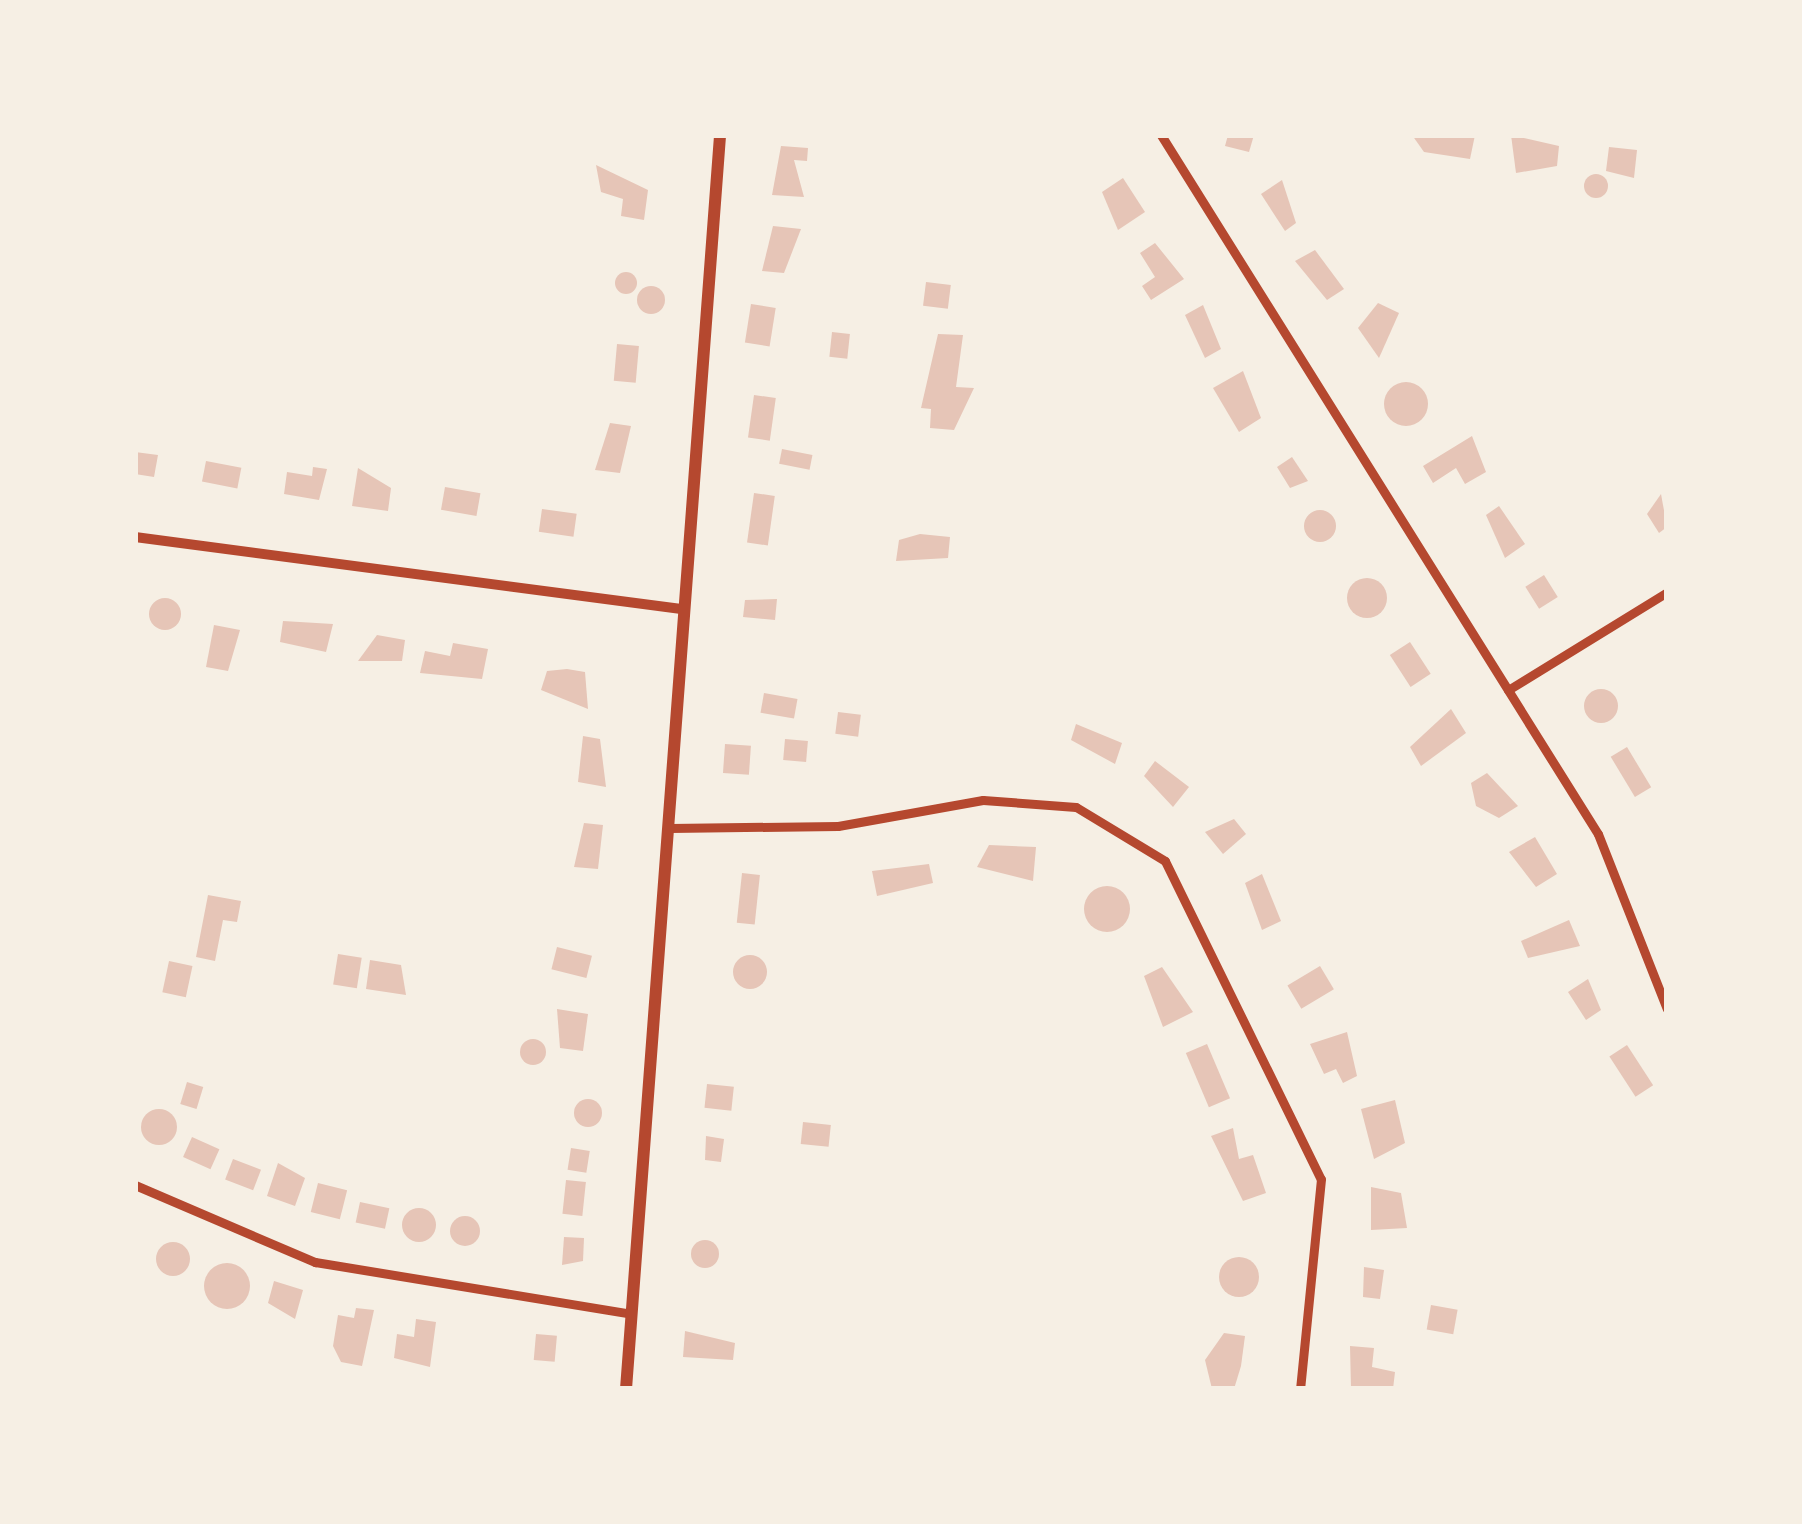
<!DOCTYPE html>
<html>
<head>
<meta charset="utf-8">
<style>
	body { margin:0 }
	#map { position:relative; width:1802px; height:1524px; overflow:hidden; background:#f6efe4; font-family:"Work Sans",sans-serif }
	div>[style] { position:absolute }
	.building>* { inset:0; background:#e6c5b7; transform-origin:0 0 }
	.round { border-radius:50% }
	.minor>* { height:9px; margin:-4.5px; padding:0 4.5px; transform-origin:4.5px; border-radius:4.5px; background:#b5482f }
	.tertiary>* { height:10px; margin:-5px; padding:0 5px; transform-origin:5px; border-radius:5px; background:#b5482f }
	.secondary>* { height:12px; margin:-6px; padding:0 6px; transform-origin:6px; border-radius:6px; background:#b5482f }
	span { translate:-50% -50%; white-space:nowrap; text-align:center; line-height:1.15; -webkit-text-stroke:9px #f6efe4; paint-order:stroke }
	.frame { position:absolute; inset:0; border:138px solid #f6efe4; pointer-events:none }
</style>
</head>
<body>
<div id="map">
	<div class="building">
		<div style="clip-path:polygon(1228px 135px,1254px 135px,1249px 152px,1225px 146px)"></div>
		<div style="clip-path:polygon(1412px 135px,1475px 135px,1470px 159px,1424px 152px)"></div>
		<div style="clip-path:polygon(1511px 135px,1559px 146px,1557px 166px,1516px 173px)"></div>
		<div style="clip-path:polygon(781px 146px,808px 148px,807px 161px,794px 160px,804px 197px,772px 195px)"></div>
		<div style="clip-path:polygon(1609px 147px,1637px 150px,1634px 178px,1606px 171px)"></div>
		<div style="clip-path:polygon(596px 165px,648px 190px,644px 220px,621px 216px,623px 199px,601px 192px)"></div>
		<div class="round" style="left:1584px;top:174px;width:24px;height:24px"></div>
		<div style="clip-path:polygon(1123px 178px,1145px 212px,1118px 230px,1102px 192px)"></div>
		<div style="clip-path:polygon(1282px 180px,1296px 223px,1285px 231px,1261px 194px)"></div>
		<div style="clip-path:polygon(773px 226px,801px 229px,784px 273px,762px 271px)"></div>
		<div style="clip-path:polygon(1155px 243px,1184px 279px,1151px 300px,1142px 286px,1155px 277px,1140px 253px)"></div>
		<div style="clip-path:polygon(1315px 250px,1344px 289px,1327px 300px,1295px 261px)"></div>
		<div class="round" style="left:615px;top:272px;width:22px;height:22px"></div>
		<div style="left:926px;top:282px;width:25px;height:24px;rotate:7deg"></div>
		<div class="round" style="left:637px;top:286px;width:28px;height:28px"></div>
		<div style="clip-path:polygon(1378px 303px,1399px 313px,1379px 358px,1358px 328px)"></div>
		<div style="left:751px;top:304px;width:25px;height:39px;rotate:9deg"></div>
		<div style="clip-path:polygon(1203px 305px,1221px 349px,1205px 358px,1185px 315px)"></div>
		<div style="left:832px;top:332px;width:18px;height:25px;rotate:6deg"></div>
		<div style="clip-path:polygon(938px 334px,963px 335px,956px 387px,974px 388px,954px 430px,930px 428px,931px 409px,921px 408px)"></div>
		<div style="left:617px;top:344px;width:22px;height:37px;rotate:5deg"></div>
		<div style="clip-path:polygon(1243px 371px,1261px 418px,1239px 432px,1213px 388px)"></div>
		<div class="round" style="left:1384px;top:382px;width:44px;height:44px"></div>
		<div style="left:754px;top:395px;width:22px;height:43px;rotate:8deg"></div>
		<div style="clip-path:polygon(610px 423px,631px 426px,620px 473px,595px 470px)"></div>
		<div style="clip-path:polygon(1472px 436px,1486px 472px,1465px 484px,1456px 468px,1433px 483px,1423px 466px)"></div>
		<div style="left:782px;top:449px;width:31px;height:15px;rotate:11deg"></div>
		<div style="clip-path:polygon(135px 452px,158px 455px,154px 477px,135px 474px)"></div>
		<div style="clip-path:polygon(1292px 457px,1308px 481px,1290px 488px,1277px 467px)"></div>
		<div style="left:206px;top:461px;width:36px;height:21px;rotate:11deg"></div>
		<div style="clip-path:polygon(313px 467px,327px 469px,319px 500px,284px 494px,287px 472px,312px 476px)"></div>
		<div style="clip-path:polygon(358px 468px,391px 488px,388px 511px,352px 506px)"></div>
		<div style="left:445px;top:487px;width:36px;height:23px;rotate:10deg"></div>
		<div style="left:754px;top:493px;width:21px;height:50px;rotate:8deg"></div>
		<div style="clip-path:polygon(1661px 494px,1667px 527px,1659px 533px,1647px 514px)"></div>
		<div style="clip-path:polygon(1499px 506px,1525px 544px,1505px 558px,1486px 515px)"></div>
		<div style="left:542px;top:509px;width:35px;height:23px;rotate:8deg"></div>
		<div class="round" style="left:1304px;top:510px;width:32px;height:32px"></div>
		<div style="clip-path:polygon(920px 534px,950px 537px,948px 558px,896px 561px,899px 540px)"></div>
		<div style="left:1544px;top:575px;width:26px;height:22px;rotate:58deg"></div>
		<div class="round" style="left:1347px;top:578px;width:40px;height:40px"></div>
		<div class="round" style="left:149px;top:598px;width:32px;height:32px"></div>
		<div style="clip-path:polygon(777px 599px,775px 620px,743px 617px,745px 600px)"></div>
		<div style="clip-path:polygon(283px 621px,333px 624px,326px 652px,280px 642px)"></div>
		<div style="clip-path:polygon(214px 625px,240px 630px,228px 671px,206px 667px)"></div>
		<div style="clip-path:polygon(377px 635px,405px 640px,402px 661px,358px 661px)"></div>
		<div style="left:1410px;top:642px;width:38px;height:24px;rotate:57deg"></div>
		<div style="clip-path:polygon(453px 643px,488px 649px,482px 679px,420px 673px,425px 651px,450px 656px)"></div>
		<div style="clip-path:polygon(567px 669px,585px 672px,588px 709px,541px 690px,547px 671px)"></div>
		<div class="round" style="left:1584px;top:689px;width:34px;height:34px"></div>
		<div style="left:764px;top:693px;width:34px;height:20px;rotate:10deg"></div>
		<div style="clip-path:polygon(1451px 709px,1466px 733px,1421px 766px,1410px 747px)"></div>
		<div style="left:838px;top:712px;width:23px;height:22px;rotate:7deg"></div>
		<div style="clip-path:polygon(1076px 724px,1122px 743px,1115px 764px,1071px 740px)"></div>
		<div style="clip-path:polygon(583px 736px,600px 739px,606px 787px,578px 782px)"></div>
		<div style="left:785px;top:739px;width:23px;height:21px;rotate:5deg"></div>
		<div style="left:725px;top:744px;width:26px;height:29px;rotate:4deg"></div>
		<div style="left:1627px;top:747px;width:47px;height:19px;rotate:59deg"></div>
		<div style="clip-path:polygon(1155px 761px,1189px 787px,1173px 807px,1144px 776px)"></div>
		<div style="clip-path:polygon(1487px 773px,1518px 806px,1499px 818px,1476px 806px,1471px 783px)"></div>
		<div style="clip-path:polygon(1234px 819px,1246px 834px,1223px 854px,1205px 832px)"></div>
		<div style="clip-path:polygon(584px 823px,603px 825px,598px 869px,574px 867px)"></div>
		<div style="clip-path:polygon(1535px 837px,1557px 874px,1536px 887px,1509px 852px)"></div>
		<div style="clip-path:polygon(989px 845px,1036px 847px,1033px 881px,977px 867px)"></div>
		<div style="clip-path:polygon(929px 864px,933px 883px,877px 896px,872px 871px)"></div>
		<div style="left:742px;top:873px;width:18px;height:50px;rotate:6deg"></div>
		<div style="clip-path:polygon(1262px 874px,1281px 921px,1262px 930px,1245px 883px)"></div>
		<div class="round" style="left:1084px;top:886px;width:46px;height:46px"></div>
		<div style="clip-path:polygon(208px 895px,241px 901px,237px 922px,223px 920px,215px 961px,196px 957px)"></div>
		<div style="clip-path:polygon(1569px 920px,1580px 946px,1528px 958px,1521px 941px)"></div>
		<div style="left:557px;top:947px;width:36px;height:23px;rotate:14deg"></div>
		<div style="left:338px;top:954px;width:24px;height:31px;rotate:9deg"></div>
		<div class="round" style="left:733px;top:955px;width:34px;height:34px"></div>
		<div style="clip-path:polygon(370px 960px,401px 965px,406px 995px,366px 989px)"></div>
		<div style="left:169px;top:961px;width:24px;height:32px;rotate:12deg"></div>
		<div style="left:1320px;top:966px;width:27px;height:38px;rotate:59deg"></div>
		<div style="clip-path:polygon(1162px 967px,1193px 1012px,1163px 1027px,1144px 976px)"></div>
		<div style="clip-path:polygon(1588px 979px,1601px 1010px,1586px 1020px,1568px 992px)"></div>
		<div style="clip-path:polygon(557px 1009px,588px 1014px,583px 1051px,560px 1048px)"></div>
		<div style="clip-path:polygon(1347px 1032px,1357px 1076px,1343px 1083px,1336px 1069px,1324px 1074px,1310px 1044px)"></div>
		<div class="round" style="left:520px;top:1039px;width:26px;height:26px"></div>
		<div style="left:1207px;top:1044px;width:59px;height:23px;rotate:67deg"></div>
		<div style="left:1627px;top:1045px;width:48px;height:21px;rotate:57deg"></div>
		<div style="left:187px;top:1082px;width:17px;height:23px;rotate:17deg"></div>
		<div style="left:707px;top:1084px;width:27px;height:24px;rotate:6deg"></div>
		<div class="round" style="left:574px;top:1099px;width:28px;height:28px"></div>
		<div style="clip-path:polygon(1395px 1100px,1405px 1143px,1374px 1159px,1361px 1109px)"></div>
		<div class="round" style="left:141px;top:1109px;width:36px;height:36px"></div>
		<div style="left:803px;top:1122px;width:28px;height:22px;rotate:6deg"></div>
		<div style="clip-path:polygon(1233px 1128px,1239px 1159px,1253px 1155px,1266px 1193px,1243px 1201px,1211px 1136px)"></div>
		<div style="clip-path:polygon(706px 1136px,724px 1139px,721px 1162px,705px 1160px)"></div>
		<div style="left:192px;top:1137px;width:30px;height:22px;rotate:24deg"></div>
		<div style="left:571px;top:1148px;width:19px;height:22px;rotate:9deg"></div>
		<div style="left:233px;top:1159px;width:30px;height:22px;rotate:21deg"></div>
		<div style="clip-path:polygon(278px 1163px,305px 1178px,295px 1206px,267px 1196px)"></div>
		<div style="left:566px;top:1180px;width:20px;height:34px;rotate:6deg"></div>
		<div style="left:318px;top:1183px;width:30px;height:30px;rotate:14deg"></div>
		<div style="clip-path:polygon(1371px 1187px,1401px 1193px,1407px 1228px,1371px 1230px)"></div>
		<div style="left:360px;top:1202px;width:30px;height:21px;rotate:12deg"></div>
		<div class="round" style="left:402px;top:1208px;width:34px;height:34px"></div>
		<div class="round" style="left:450px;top:1216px;width:30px;height:30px"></div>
		<div style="clip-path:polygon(564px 1237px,584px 1238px,583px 1261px,562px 1265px)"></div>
		<div class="round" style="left:691px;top:1240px;width:28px;height:28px"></div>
		<div class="round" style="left:156px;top:1242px;width:34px;height:34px"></div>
		<div class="round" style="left:1219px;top:1257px;width:40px;height:40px"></div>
		<div class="round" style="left:204px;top:1263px;width:46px;height:46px"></div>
		<div style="clip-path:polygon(1364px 1267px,1384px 1270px,1380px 1299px,1363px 1297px)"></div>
		<div style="clip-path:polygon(274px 1281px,303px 1290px,295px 1319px,268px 1303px)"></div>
		<div style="left:1431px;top:1305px;width:27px;height:25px;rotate:10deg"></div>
		<div style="clip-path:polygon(356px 1308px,374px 1310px,362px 1366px,341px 1362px,333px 1346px,338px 1315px,354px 1318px)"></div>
		<div style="clip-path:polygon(416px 1319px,436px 1322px,430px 1367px,394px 1358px,397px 1334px,414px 1337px)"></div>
		<div style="clip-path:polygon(685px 1331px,735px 1343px,733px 1360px,683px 1357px)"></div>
		<div style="clip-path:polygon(1224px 1333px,1245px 1336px,1241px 1366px,1234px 1389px,1212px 1389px,1205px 1360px)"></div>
		<div style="left:536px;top:1334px;width:21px;height:26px;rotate:5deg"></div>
		<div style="clip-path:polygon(1350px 1346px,1374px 1348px,1372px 1367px,1395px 1372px,1393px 1389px,1351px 1389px)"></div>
	</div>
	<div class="minor">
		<div style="left:1161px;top:135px;width:824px;rotate:57.99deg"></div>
		<div style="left:1598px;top:834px;width:188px;rotate:68.5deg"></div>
		<div style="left:1508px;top:690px;width:187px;rotate:-31.6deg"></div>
		<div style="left:670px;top:828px;width:168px;rotate:-0.7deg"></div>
		<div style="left:838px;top:826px;width:147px;rotate:-10.2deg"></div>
		<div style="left:983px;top:800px;width:93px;rotate:4.3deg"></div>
		<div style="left:1076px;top:807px;width:104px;rotate:31.2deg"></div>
		<div style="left:1165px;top:861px;width:354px;rotate:63.9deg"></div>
		<div style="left:1321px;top:1179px;width:211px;rotate:95.7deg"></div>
		<div style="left:135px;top:1185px;width:196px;rotate:23.2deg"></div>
		<div style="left:315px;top:1262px;width:321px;rotate:9.3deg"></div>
	</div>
	<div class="tertiary">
		<div style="left:135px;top:537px;width:551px;rotate:7.51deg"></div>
	</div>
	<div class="secondary">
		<div style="left:626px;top:1389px;width:1258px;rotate:-85.71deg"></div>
	</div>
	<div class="frame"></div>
</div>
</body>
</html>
